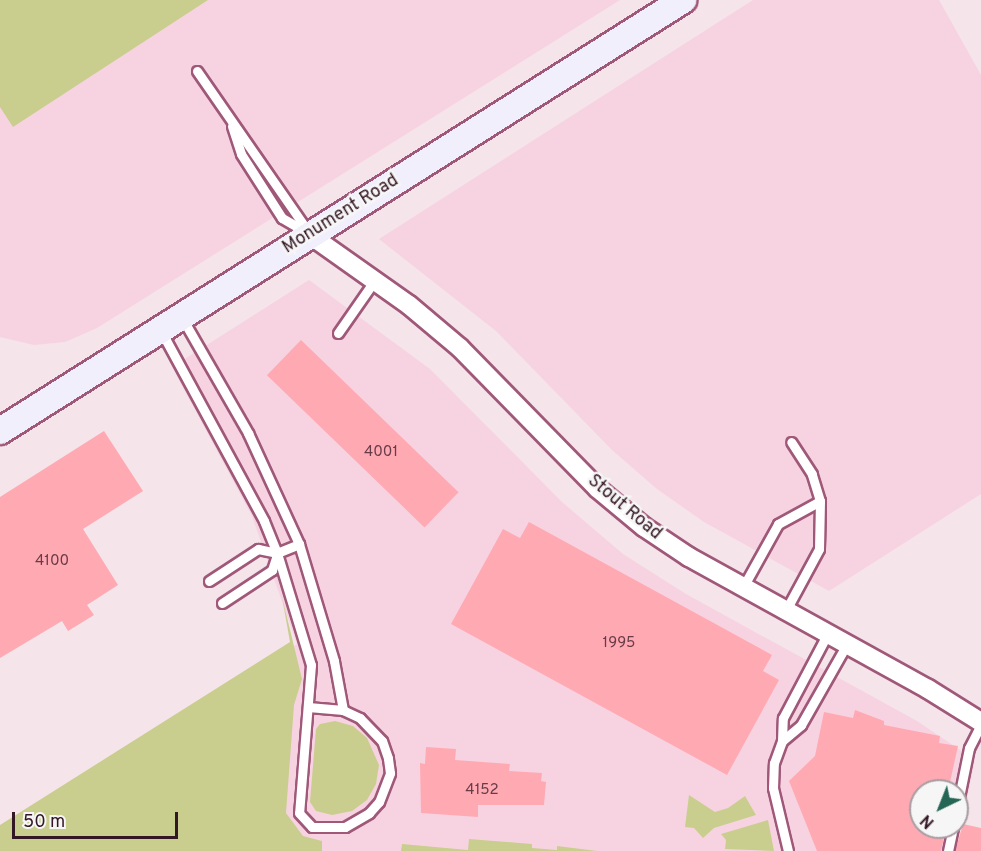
<!DOCTYPE html>
<html>
<head>
<meta charset="utf-8">
<style>
	body { margin:0 }
	#map { position:relative; width:981px; height:851px; overflow:hidden; background:#f5e4ea; font-family:Overpass,sans-serif }
	div>[style] { position:absolute }
	.built>* { inset:0; background:#f7d3e1 }
	.green>* { inset:0; background:#c9ce8f }
	.building>* { inset:0; background:#ffa9b3; transform-origin:0 0 }
	.roads { filter:drop-shadow(2px 0 #a05879) drop-shadow(-2px 0 #a05879) drop-shadow(0 2px #a05879) drop-shadow(0 -2px #a05879) }
	.lane>* { height:9px; margin:-4.5px; padding:0 4.5px; transform-origin:4.5px; border-radius:4.5px; background:#fff }
	.street>* { height:18px; margin:-9px; padding:0 9px; transform-origin:9px; border-radius:9px; background:#fff }
	.secondary>* { height:26px; margin:-13px; padding:0 13px; transform-origin:13px; border-radius:13px; background:#f2effc }
	span { translate:-50% -50%; white-space:nowrap; text-align:center; line-height:1.15; -webkit-text-stroke:5px #f6f6f6; paint-order:stroke }
	.number-label { font-size:15px; color:#673c48 }
	.number-label span { -webkit-text-stroke-width:0 }
	.street-label { font-size:18px; color:#341724 }
	.north { position:absolute; left:909px; top:779px; width:60px; height:60px; box-sizing:border-box; background:#f6f6f6; border:2px solid #a89da2; border-radius:50%; rotate:223deg; font-size:16px; font-weight:700; line-height:24px; text-align:center; color:#341724 }
	.north::after { content:''; display:block; margin:auto; width:21px; height:27px; background:#246554; clip-path:polygon(50% 0,100% 100%,50% 72%,0 100%) }
	.scale { position:absolute; left:12px; top:812px; width:166px; height:27px; box-sizing:border-box; border:3px solid #341724; border-top:0; padding-left:8px; font-size:18px; line-height:21px; white-space:nowrap; color:#341724; -webkit-text-stroke:4px #f6f6f6; paint-order:stroke }
</style>
</head>
<body>
<div id="map">
	<div class="built">
		<div style="clip-path:polygon(0 0,620px 0,97px 328px,65px 342px,34px 345px,0 337px)"></div>
		<div style="clip-path:polygon(753px 0,939px 0,981px 75px,981px 494px,829px 591px,704px 522px,657px 489px,612px 450px,496px 331px,379px 239px)"></div>
		<div style="clip-path:polygon(evenodd,309px 280px,430px 369px,562px 502px,623px 554px,686px 594px,917px 721px,975px 760px,956px 851px,0 851px,0 833px,297px 644px,252px 516px,172px 367px,309px 280px,921px 791px,957px 791px,957px 827px,921px 827px,921px 791px)"></div>
	</div>
	<div class="green">
		<div style="clip-path:polygon(0 0,208px 0,13px 127px,0 107px)"></div>
		<div style="clip-path:polygon(282px 597px,302px 679px,294px 705px,286px 813px,303px 836px,322px 841px,322px 851px,0 851px,0 825px,290px 642px)"></div>
		<div style="clip-path:polygon(335px 721px,353px 726px,367px 738px,379px 765px,376px 784px,367px 800px,352px 811px,332px 815px,316px 811px,310px 802px,316px 729px,320px 724px)"></div>
		<div style="clip-path:polygon(689px 795px,715px 812px,728px 808px,745px 796px,756px 815px,714px 828px,703px 838px,694px 828px,685px 827px)"></div>
		<div style="clip-path:polygon(768px 820px,774px 851px,725px 849px,726px 840px,721px 834px)"></div>
		<div style="clip-path:polygon(469px 839px,532px 844px,532px 848px,557px 850px,557px 846px,597px 851px,401px 851px,402px 844px,468px 850px)"></div>
	</div>
	<div class="building">
		<div style="left:301px;top:340px;width:219px;height:49px;rotate:44deg"></div>
		<div style="clip-path:polygon(104px 431px,143px 491px,83px 529px,118px 585px,87px 605px,94px 615px,68px 631px,62px 621px,0 658px,0 497px)"></div>
		<div style="clip-path:polygon(529px 522px,772px 655px,763px 671px,779px 680px,727px 775px,451px 624px,503px 529px,520px 538px)"></div>
		<div style="clip-path:polygon(855px 710px,884px 721px,884px 725px,940px 736px,939px 743px,958px 746px,948px 791px,921px 791px,921px 827px,946px 827px,941px 851px,817px 851px,789px 781px,815px 756px,824px 712px,853px 718px)"></div>
		<div style="clip-path:polygon(426px 747px,456px 749px,455px 760px,510px 764px,509px 771px,542px 773px,541px 781px,546px 782px,544px 805px,478px 805px,478px 817px,421px 813px,420px 763px,425px 764px)"></div>
		<div style="clip-path:polygon(963px 824px,981px 828px,981px 851px,955px 851px)"></div>
	</div>
	<div class="roads">
		<div class="lane">
			<div style="left:197px;top:71px;width:197px;rotate:55.3deg"></div>
			<div style="left:232px;top:126px;width:29px;rotate:72deg"></div>
			<div style="left:241px;top:154px;width:76px;rotate:57.4deg"></div>
			<div style="left:282px;top:218px;width:28px;rotate:30deg"></div>
			<div style="left:182px;top:318px;width:133px;rotate:60.1deg"></div>
			<div style="left:248px;top:433px;width:122px;rotate:65.3deg"></div>
			<div style="left:299px;top:544px;width:122px;rotate:73.3deg"></div>
			<div style="left:334px;top:661px;width:50px;rotate:79.6deg"></div>
			<div style="left:161px;top:331px;width:216px;rotate:61.5deg"></div>
			<div style="left:264px;top:521px;width:35px;rotate:68deg"></div>
			<div style="left:277px;top:553px;width:117px;rotate:73.1deg"></div>
			<div style="left:311px;top:665px;width:148px;rotate:94.6deg"></div>
			<div style="left:299px;top:813px;width:19px;rotate:47deg"></div>
			<div style="left:312px;top:827px;width:33px"></div>
			<div style="left:345px;top:827px;width:28px;rotate:-30deg"></div>
			<div style="left:369px;top:813px;width:15px;rotate:-48deg"></div>
			<div style="left:379px;top:802px;width:31px;rotate:-69deg"></div>
			<div style="left:390px;top:773px;width:15px;rotate:-98deg"></div>
			<div style="left:388px;top:758px;width:18px;rotate:-109deg"></div>
			<div style="left:382px;top:741px;width:32px;rotate:-134deg"></div>
			<div style="left:360px;top:718px;width:19px;rotate:-155deg"></div>
			<div style="left:343px;top:710px;width:35px;rotate:-175deg"></div>
			<div style="left:338px;top:333px;width:65px;rotate:-55.1deg"></div>
			<div style="left:209px;top:581px;width:59px;rotate:-33.1deg"></div>
			<div style="left:258px;top:549px;width:19px;rotate:12deg"></div>
			<div style="left:277px;top:553px;width:24px;rotate:-22deg"></div>
			<div style="left:743px;top:587px;width:72px;rotate:-60.9deg"></div>
			<div style="left:778px;top:524px;width:48px;rotate:-28.7deg"></div>
			<div style="left:222px;top:603px;width:60px;rotate:-33.4deg"></div>
			<div style="left:272px;top:570px;width:16px;rotate:-72deg"></div>
			<div style="left:786px;top:610px;width:69px;rotate:-61.6deg"></div>
			<div style="left:819px;top:549px;width:48px;rotate:-88.8deg"></div>
			<div style="left:820px;top:501px;width:28px;rotate:-107deg"></div>
			<div style="left:812px;top:474px;width:38px;rotate:-123deg"></div>
			<div style="left:782px;top:741px;width:25px;rotate:-40deg"></div>
			<div style="left:801px;top:725px;width:93px;rotate:-60.4deg"></div>
			<div style="left:957px;top:807px;width:60px;rotate:-78.5deg"></div>
			<div style="left:969px;top:748px;width:27px;rotate:-63deg"></div>
			<div style="left:788px;top:851px;width:65px;rotate:-103.4deg"></div>
			<div style="left:773px;top:788px;width:25px;rotate:-88deg"></div>
			<div style="left:774px;top:763px;width:23px;rotate:-70deg"></div>
			<div style="left:782px;top:741px;width:23px;rotate:-88deg"></div>
			<div style="left:783px;top:718px;width:96px;rotate:-62.1deg"></div>
			<div style="left:948px;top:851px;width:25px;rotate:-78deg"></div>
		</div>
		<div class="street">
			<div style="left:310px;top:235px;width:121px;rotate:35.3deg"></div>
			<div style="left:409px;top:305px;width:67px;rotate:40.1deg"></div>
			<div style="left:460px;top:348px;width:196px;rotate:45.6deg"></div>
			<div style="left:597px;top:488px;width:61px;rotate:39.7deg"></div>
			<div style="left:644px;top:527px;width:54px;rotate:33.7deg"></div>
			<div style="left:689px;top:557px;width:273px;rotate:28.9deg"></div>
			<div style="left:928px;top:689px;width:62px;rotate:31.9deg"></div>
		</div>
		<div class="secondary">
			<div style="left:0;top:431px;width:808px;rotate:-32.25deg"></div>
		</div>
	</div>
	<div class="number-label">
		<span style="left:381px;top:453px">4001</span>
		<span style="left:52px;top:562px">4100</span>
		<span style="left:619px;top:644px">1995</span>
		<span style="left:482px;top:791px">4152</span>
	</div>
	<div class="street-label">
		<span style="left:341px;top:215px;rotate:-32deg">Monument Road</span>
		<span style="left:624px;top:508px;rotate:40deg">Stout Road</span>
	</div>
	<div class="north">N</div>
	<div class="scale">50 m</div>
</div>
</body>
</html>
